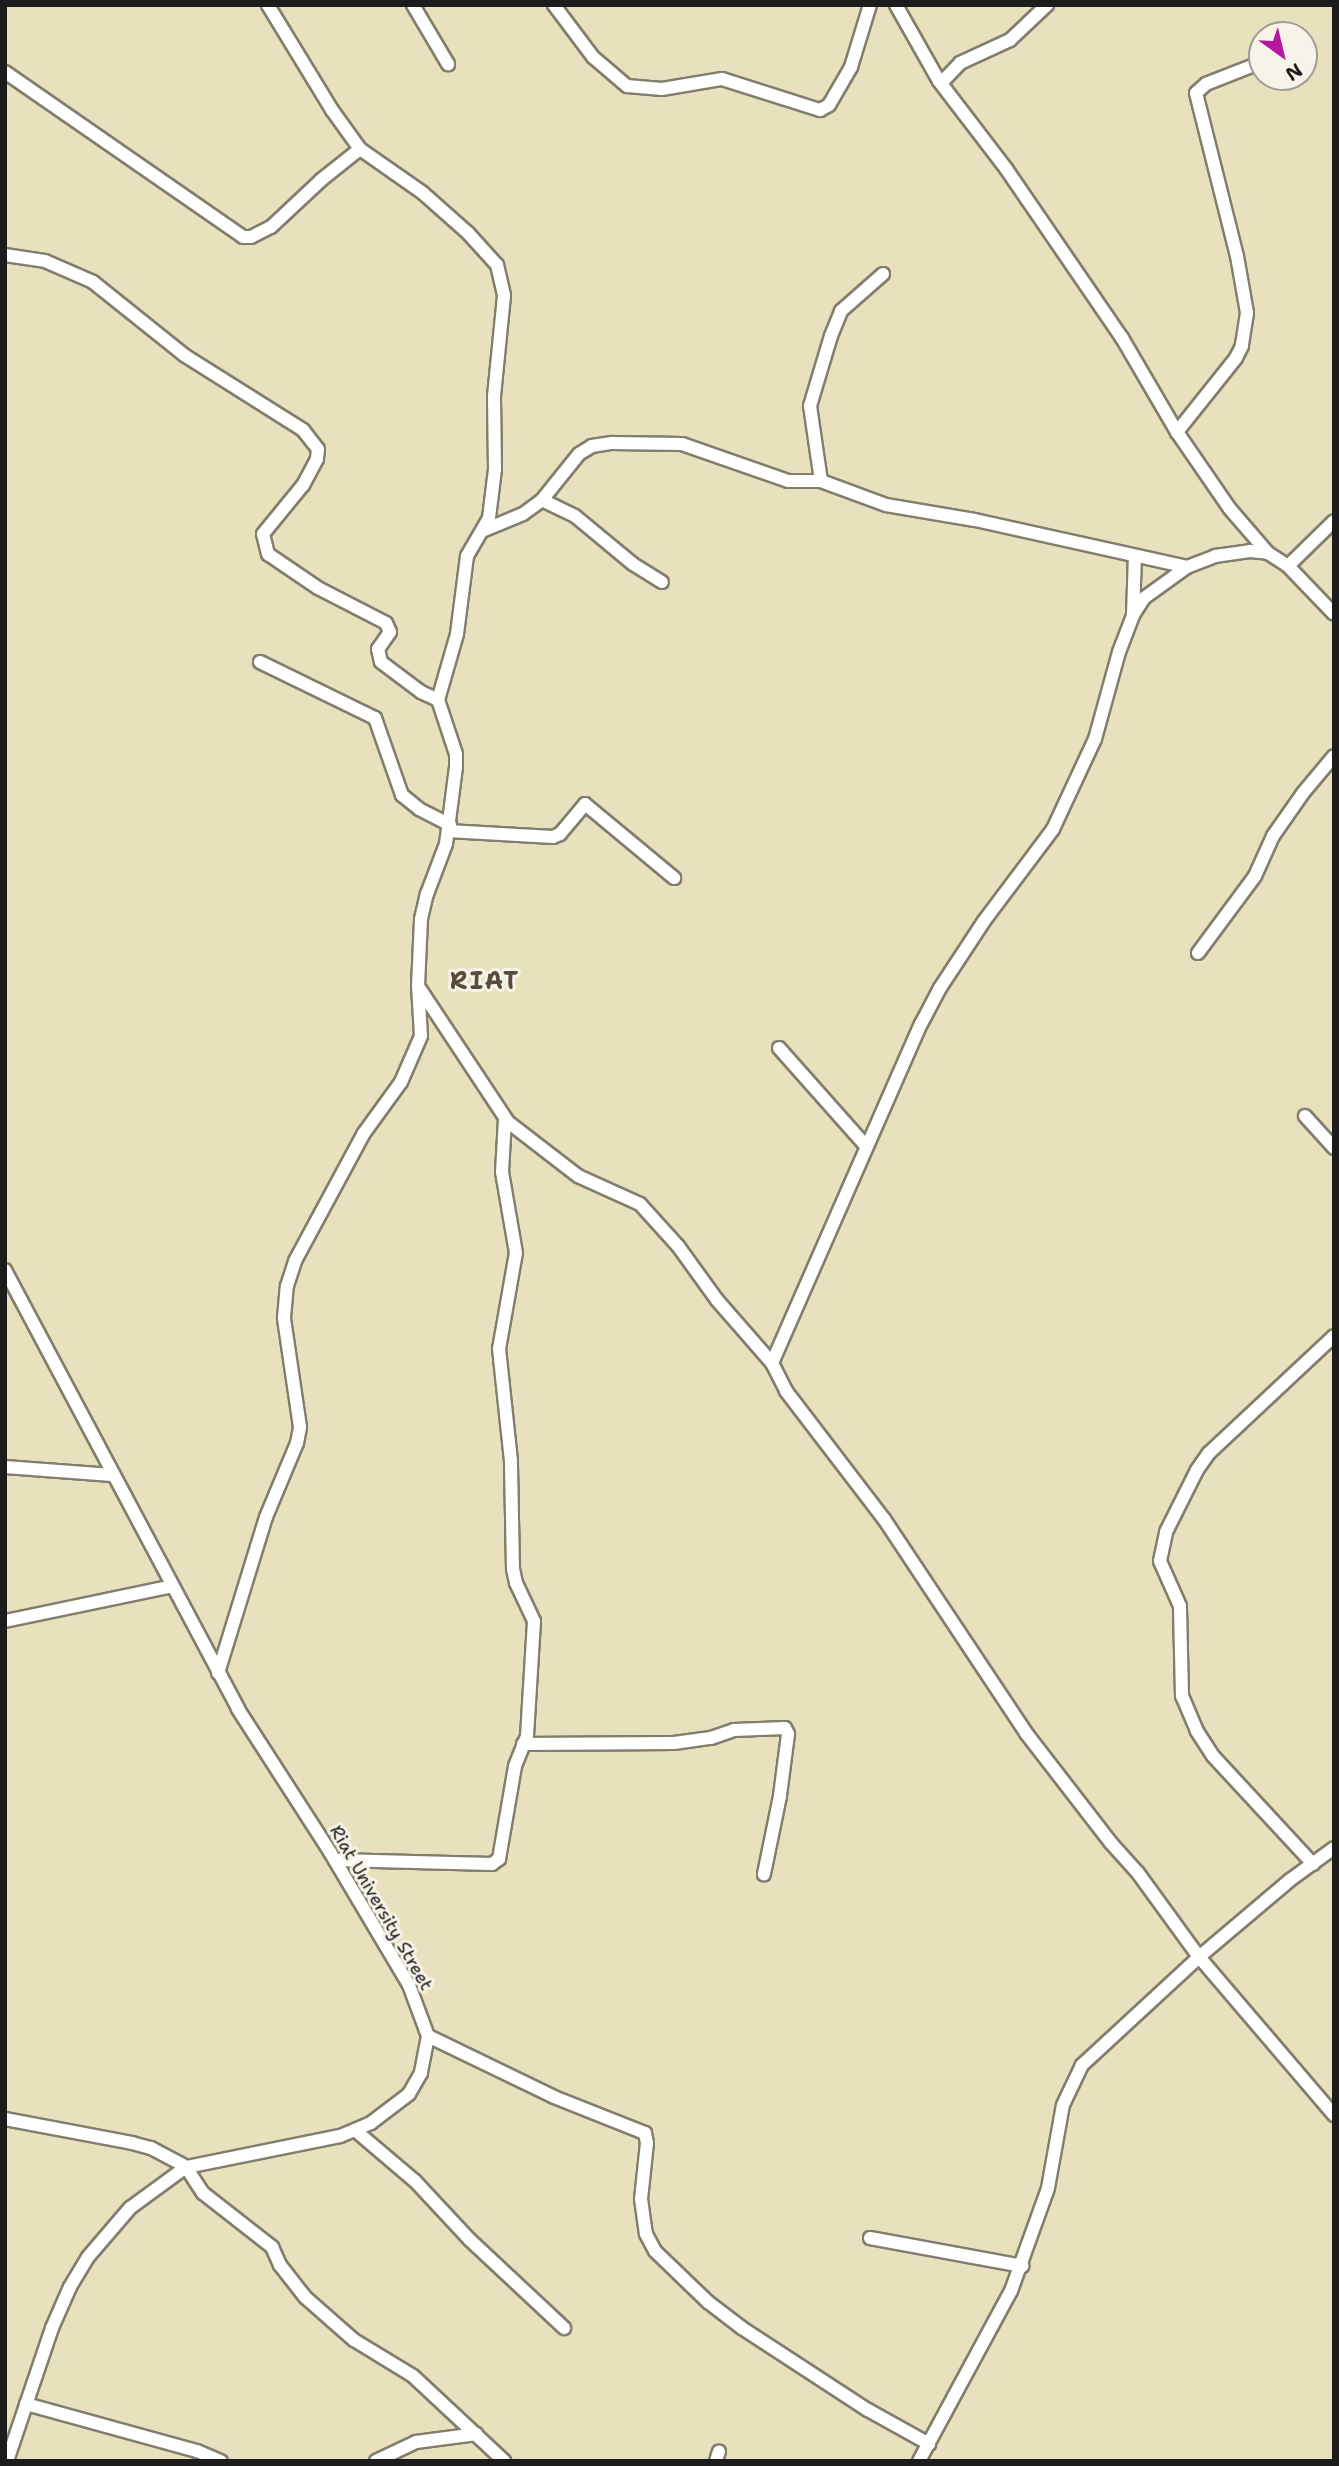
<!DOCTYPE html>
<html>
<head>
<meta charset="utf-8">
<style>
	body { margin:0 }
	#map { position:relative; width:1339px; height:2466px; overflow:hidden; background:#e8e1be; font-family:"Shantell Sans",sans-serif }
	div>[style] { position:absolute }
	.roads { filter:drop-shadow(2px 0 #827e6d) drop-shadow(-2px 0 #827e6d) drop-shadow(0 2px #827e6d) drop-shadow(0 -2px #827e6d) }
	.minor>* { height:12px; margin:-6px; padding:0 6px; transform-origin:6px; border-radius:6px; background:#fff }
	span { translate:-50% -50%; white-space:nowrap; text-align:center; line-height:1.15; -webkit-text-stroke:6px #f7f3e8; paint-order:stroke }
	.street-label { font-size:18px; color:#1c1c1c }
	.district-label { font-size:24px; color:#5a4b3d; font-weight:700; letter-spacing:2px }
	.frame { position:absolute; inset:0; border:7px solid #1c1c1c; pointer-events:none }
	.north { position:absolute; left:1248px; top:21px; width:70px; height:70px; box-sizing:border-box; background:#f7f3e8; border:2px solid #9f9d96; border-radius:50%; rotate:146deg; font-size:19px; font-weight:700; line-height:28px; text-align:center; color:#1c1c1c }
	.north::after { content:''; display:block; margin:auto; width:24px; height:32px; background:#b5179e; clip-path:polygon(50% 0,100% 100%,50% 72%,0 100%) }
</style>
</head>
<body>
<div id="map">
	<div class="roads">
		<div class="minor">
			<div style="left:413px;top:5px;width:69px;rotate:59.3deg"></div>
			<div style="left:554px;top:5px;width:65px;rotate:53.1deg"></div>
			<div style="left:593px;top:57px;width:45px;rotate:40.5deg"></div>
			<div style="left:627px;top:86px;width:35px;rotate:5deg"></div>
			<div style="left:662px;top:89px;width:61px;rotate:-9.5deg"></div>
			<div style="left:722px;top:79px;width:103px;rotate:17.6deg"></div>
			<div style="left:820px;top:110px;width:10px;rotate:-29deg"></div>
			<div style="left:829px;top:105px;width:44px;rotate:-59.9deg"></div>
			<div style="left:851px;top:67px;width:65px;rotate:-73deg"></div>
			<div style="left:896px;top:5px;width:87px;rotate:60.5deg"></div>
			<div style="left:939px;top:81px;width:112px;rotate:52.6deg"></div>
			<div style="left:1007px;top:170px;width:204px;rotate:55.6deg"></div>
			<div style="left:1122px;top:338px;width:109px;rotate:59.7deg"></div>
			<div style="left:1262px;top:62px;width:60px;rotate:158.6deg"></div>
			<div style="left:1206px;top:84px;width:13px;rotate:138deg"></div>
			<div style="left:1196px;top:93px;width:168px;rotate:75.9deg"></div>
			<div style="left:1237px;top:256px;width:58px;rotate:80deg"></div>
			<div style="left:1247px;top:313px;width:33px;rotate:99deg"></div>
			<div style="left:1242px;top:346px;width:13px;rotate:117deg"></div>
			<div style="left:1236px;top:358px;width:95px;rotate:128.6deg"></div>
			<div style="left:1177px;top:432px;width:93px;rotate:55.5deg"></div>
			<div style="left:1230px;top:509px;width:58px;rotate:49.2deg"></div>
			<div style="left:5px;top:72px;width:290px;rotate:34.7deg"></div>
			<div style="left:243px;top:237px;width:8px"></div>
			<div style="left:251px;top:237px;width:22px;rotate:-27deg"></div>
			<div style="left:271px;top:227px;width:69px;rotate:-43.2deg"></div>
			<div style="left:321px;top:180px;width:50px;rotate:-38.5deg"></div>
			<div style="left:941px;top:83px;width:28px;rotate:-46deg"></div>
			<div style="left:960px;top:63px;width:55px;rotate:-24.7deg"></div>
			<div style="left:1010px;top:40px;width:51px;rotate:-43.4deg"></div>
			<div style="left:5px;top:255px;width:40px;rotate:8.5deg"></div>
			<div style="left:45px;top:261px;width:52px;rotate:23.6deg"></div>
			<div style="left:93px;top:282px;width:117px;rotate:38.7deg"></div>
			<div style="left:184px;top:355px;width:141px;rotate:32.2deg"></div>
			<div style="left:303px;top:430px;width:24px;rotate:52deg"></div>
			<div style="left:318px;top:449px;width:10px;rotate:96deg"></div>
			<div style="left:317px;top:459px;width:30px;rotate:118deg"></div>
			<div style="left:303px;top:485px;width:63px;rotate:129.2deg"></div>
			<div style="left:263px;top:534px;width:21px;rotate:76deg"></div>
			<div style="left:268px;top:554px;width:60px;rotate:34.2deg"></div>
			<div style="left:318px;top:588px;width:76px;rotate:27.2deg"></div>
			<div style="left:386px;top:623px;width:10px;rotate:66deg"></div>
			<div style="left:390px;top:632px;width:21px;rotate:125deg"></div>
			<div style="left:378px;top:649px;width:13px;rotate:77deg"></div>
			<div style="left:381px;top:662px;width:50px;rotate:36.9deg"></div>
			<div style="left:421px;top:692px;width:19px;rotate:25deg"></div>
			<div style="left:821px;top:481px;width:76px;rotate:-98.3deg"></div>
			<div style="left:810px;top:406px;width:73px;rotate:-73.3deg"></div>
			<div style="left:831px;top:336px;width:27px;rotate:-68deg"></div>
			<div style="left:841px;top:311px;width:56px;rotate:-41.4deg"></div>
			<div style="left:542px;top:500px;width:37px;rotate:26deg"></div>
			<div style="left:575px;top:516px;width:75px;rotate:39.6deg"></div>
			<div style="left:633px;top:564px;width:34px;rotate:32deg"></div>
			<div style="left:482px;top:531px;width:44px;rotate:-22.5deg"></div>
			<div style="left:523px;top:514px;width:24px;rotate:-36deg"></div>
			<div style="left:542px;top:500px;width:59px;rotate:-51.2deg"></div>
			<div style="left:579px;top:454px;width:15px;rotate:-32deg"></div>
			<div style="left:592px;top:446px;width:20px;rotate:-9deg"></div>
			<div style="left:612px;top:443px;width:70px;rotate:0.8deg"></div>
			<div style="left:682px;top:444px;width:112px;rotate:19.2deg"></div>
			<div style="left:788px;top:481px;width:33px"></div>
			<div style="left:821px;top:481px;width:69px;rotate:20.3deg"></div>
			<div style="left:886px;top:505px;width:90px;rotate:9.6deg"></div>
			<div style="left:975px;top:520px;width:217px;rotate:12.5deg"></div>
			<div style="left:1288px;top:566px;width:64px;rotate:-44.4deg"></div>
			<div style="left:1133px;top:615px;width:59px;rotate:-88.1deg"></div>
			<div style="left:260px;top:662px;width:128px;rotate:26deg"></div>
			<div style="left:375px;top:718px;width:82px;rotate:70.7deg"></div>
			<div style="left:402px;top:795px;width:22px;rotate:39deg"></div>
			<div style="left:419px;top:809px;width:35px;rotate:27deg"></div>
			<div style="left:448px;top:831px;width:105px;rotate:3.3deg"></div>
			<div style="left:553px;top:837px;width:8px;rotate:-23deg"></div>
			<div style="left:560px;top:834px;width:39px;rotate:-50deg"></div>
			<div style="left:585px;top:804px;width:116px;rotate:39.7deg"></div>
			<div style="left:1198px;top:953px;width:96px;rotate:-53.5deg"></div>
			<div style="left:1255px;top:876px;width:44px;rotate:-65.8deg"></div>
			<div style="left:1273px;top:836px;width:52px;rotate:-55.1deg"></div>
			<div style="left:1303px;top:793px;width:48px;rotate:-50deg"></div>
			<div style="left:420px;top:989px;width:159px;rotate:56.5deg"></div>
			<div style="left:508px;top:1122px;width:88px;rotate:37.6deg"></div>
			<div style="left:578px;top:1176px;width:68px;rotate:24.3deg"></div>
			<div style="left:640px;top:1204px;width:57px;rotate:47.9deg"></div>
			<div style="left:678px;top:1246px;width:67px;rotate:54.2deg"></div>
			<div style="left:717px;top:1300px;width:84px;rotate:48.9deg"></div>
			<div style="left:772px;top:1363px;width:31px;rotate:63deg"></div>
			<div style="left:786px;top:1391px;width:161px;rotate:52.6deg"></div>
			<div style="left:884px;top:1519px;width:257px;rotate:56.4deg"></div>
			<div style="left:1026px;top:1733px;width:139px;rotate:52.3deg"></div>
			<div style="left:1111px;top:1843px;width:40px;rotate:48deg"></div>
			<div style="left:1138px;top:1873px;width:104px;rotate:54deg"></div>
			<div style="left:1199px;top:1957px;width:208px;rotate:49.5deg"></div>
			<div style="left:779px;top:1048px;width:132px;rotate:48.4deg"></div>
			<div style="left:1305px;top:1116px;width:43px;rotate:47.8deg"></div>
			<div style="left:5px;top:1270px;width:497px;rotate:62deg"></div>
			<div style="left:238px;top:1709px;width:170px;rotate:57.2deg"></div>
			<div style="left:330px;top:1852px;width:155px;rotate:59.3deg"></div>
			<div style="left:409px;top:1985px;width:54px;rotate:69.6deg"></div>
			<div style="left:428px;top:2036px;width:38px;rotate:101deg"></div>
			<div style="left:421px;top:2073px;width:24px;rotate:120deg"></div>
			<div style="left:409px;top:2094px;width:48px;rotate:142.7deg"></div>
			<div style="left:371px;top:2123px;width:34px;rotate:157deg"></div>
			<div style="left:340px;top:2136px;width:157px;rotate:168.6deg"></div>
			<div style="left:186px;top:2167px;width:69px;rotate:143.8deg"></div>
			<div style="left:130px;top:2208px;width:65px;rotate:130.6deg"></div>
			<div style="left:88px;top:2257px;width:35px;rotate:121deg"></div>
			<div style="left:70px;top:2287px;width:45px;rotate:113.7deg"></div>
			<div style="left:52px;top:2328px;width:140px;rotate:108.7deg"></div>
			<div style="left:772px;top:1363px;width:370px;rotate:-66.3deg"></div>
			<div style="left:921px;top:1024px;width:41px;rotate:-62.2deg"></div>
			<div style="left:940px;top:988px;width:80px;rotate:-56.7deg"></div>
			<div style="left:984px;top:921px;width:115px;rotate:-53.1deg"></div>
			<div style="left:1053px;top:829px;width:99px;rotate:-65deg"></div>
			<div style="left:1095px;top:739px;width:90px;rotate:-74.6deg"></div>
			<div style="left:1119px;top:652px;width:40px;rotate:-69deg"></div>
			<div style="left:1133px;top:615px;width:20px;rotate:-57deg"></div>
			<div style="left:1144px;top:598px;width:53px;rotate:-35.8deg"></div>
			<div style="left:1187px;top:567px;width:30px;rotate:-21deg"></div>
			<div style="left:1215px;top:556px;width:35px;rotate:-8deg"></div>
			<div style="left:1250px;top:551px;width:18px;rotate:6deg"></div>
			<div style="left:1268px;top:553px;width:24px;rotate:33deg"></div>
			<div style="left:1288px;top:566px;width:66px;rotate:46.2deg"></div>
			<div style="left:5px;top:1467px;width:107px;rotate:4.3deg"></div>
			<div style="left:5px;top:1621px;width:171px;rotate:-11.8deg"></div>
			<div style="left:218px;top:1673px;width:163px;rotate:-72.9deg"></div>
			<div style="left:266px;top:1517px;width:80px;rotate:-67.3deg"></div>
			<div style="left:297px;top:1443px;width:16px;rotate:-79deg"></div>
			<div style="left:300px;top:1427px;width:110px;rotate:-98.4deg"></div>
			<div style="left:284px;top:1318px;width:32px;rotate:-85deg"></div>
			<div style="left:287px;top:1286px;width:26px;rotate:-72deg"></div>
			<div style="left:295px;top:1261px;width:145px;rotate:-61.7deg"></div>
			<div style="left:364px;top:1133px;width:63px;rotate:-54deg"></div>
			<div style="left:401px;top:1082px;width:50px;rotate:-66.5deg"></div>
			<div style="left:421px;top:1036px;width:50px;rotate:-93.4deg"></div>
			<div style="left:418px;top:986px;width:67px;rotate:-87.4deg"></div>
			<div style="left:421px;top:919px;width:26px;rotate:-77deg"></div>
			<div style="left:427px;top:894px;width:53px;rotate:-69.2deg"></div>
			<div style="left:446px;top:844px;width:78px;rotate:-82.6deg"></div>
			<div style="left:456px;top:767px;width:13px;rotate:-90deg"></div>
			<div style="left:456px;top:754px;width:57px;rotate:-108.4deg"></div>
			<div style="left:438px;top:700px;width:69px;rotate:-73.9deg"></div>
			<div style="left:457px;top:634px;width:79px;rotate:-82.7deg"></div>
			<div style="left:467px;top:556px;width:44px;rotate:-59.9deg"></div>
			<div style="left:489px;top:518px;width:49px;rotate:-83deg"></div>
			<div style="left:495px;top:469px;width:73px;rotate:-90.8deg"></div>
			<div style="left:494px;top:396px;width:101px;rotate:-84.3deg"></div>
			<div style="left:504px;top:295px;width:31px;rotate:-103deg"></div>
			<div style="left:497px;top:265px;width:43px;rotate:-132.2deg"></div>
			<div style="left:468px;top:233px;width:60px;rotate:-138.4deg"></div>
			<div style="left:423px;top:193px;width:77px;rotate:-145.1deg"></div>
			<div style="left:360px;top:149px;width:48px;rotate:-125.7deg"></div>
			<div style="left:332px;top:110px;width:123px;rotate:-121.4deg"></div>
			<div style="left:523px;top:1744px;width:151px;rotate:-0.4deg"></div>
			<div style="left:674px;top:1743px;width:37px;rotate:-8deg"></div>
			<div style="left:711px;top:1738px;width:24px;rotate:-19deg"></div>
			<div style="left:734px;top:1730px;width:51px;rotate:-2.2deg"></div>
			<div style="left:785px;top:1728px;width:7px;rotate:63deg"></div>
			<div style="left:788px;top:1734px;width:63px;rotate:97.4deg"></div>
			<div style="left:780px;top:1796px;width:80px;rotate:101.6deg"></div>
			<div style="left:335px;top:1860px;width:157px;rotate:1.5deg"></div>
			<div style="left:492px;top:1864px;width:9px;rotate:-36deg"></div>
			<div style="left:499px;top:1859px;width:94px;rotate:-80.2deg"></div>
			<div style="left:515px;top:1766px;width:32px;rotate:-68deg"></div>
			<div style="left:527px;top:1736px;width:115px;rotate:-86.5deg"></div>
			<div style="left:534px;top:1621px;width:42px;rotate:-115.3deg"></div>
			<div style="left:516px;top:1583px;width:14px;rotate:-102deg"></div>
			<div style="left:513px;top:1569px;width:108px;rotate:-91.1deg"></div>
			<div style="left:511px;top:1461px;width:113px;rotate:-96.1deg"></div>
			<div style="left:499px;top:1349px;width:97px;rotate:-80deg"></div>
			<div style="left:516px;top:1253px;width:82px;rotate:-99.8deg"></div>
			<div style="left:502px;top:1172px;width:54px;rotate:-86.8deg"></div>
			<div style="left:1313px;top:1864px;width:147px;rotate:-132.8deg"></div>
			<div style="left:1213px;top:1756px;width:30px;rotate:-123deg"></div>
			<div style="left:1197px;top:1731px;width:38px;rotate:-113deg"></div>
			<div style="left:1182px;top:1696px;width:90px;rotate:-91.3deg"></div>
			<div style="left:1180px;top:1606px;width:49px;rotate:-114deg"></div>
			<div style="left:1160px;top:1561px;width:30px;rotate:-78deg"></div>
			<div style="left:1166px;top:1532px;width:69px;rotate:-63.4deg"></div>
			<div style="left:1197px;top:1470px;width:21px;rotate:-55deg"></div>
			<div style="left:1209px;top:1453px;width:171px;rotate:-43.1deg"></div>
			<div style="left:428px;top:2036px;width:140px;rotate:25.8deg"></div>
			<div style="left:554px;top:2097px;width:98px;rotate:21.6deg"></div>
			<div style="left:645px;top:2133px;width:10px;rotate:79deg"></div>
			<div style="left:647px;top:2143px;width:56px;rotate:96.1deg"></div>
			<div style="left:641px;top:2199px;width:35px;rotate:82deg"></div>
			<div style="left:646px;top:2234px;width:19px;rotate:62deg"></div>
			<div style="left:655px;top:2251px;width:74px;rotate:43.9deg"></div>
			<div style="left:708px;top:2302px;width:43px;rotate:37.4deg"></div>
			<div style="left:742px;top:2328px;width:150px;rotate:33.1deg"></div>
			<div style="left:868px;top:2410px;width:70px;rotate:29.1deg"></div>
			<div style="left:5px;top:2119px;width:129px;rotate:10.7deg"></div>
			<div style="left:132px;top:2143px;width:20px;rotate:15deg"></div>
			<div style="left:151px;top:2148px;width:40px;rotate:28deg"></div>
			<div style="left:186px;top:2167px;width:31px;rotate:57deg"></div>
			<div style="left:203px;top:2193px;width:88px;rotate:38deg"></div>
			<div style="left:272px;top:2247px;width:20px;rotate:66deg"></div>
			<div style="left:280px;top:2265px;width:41px;rotate:52deg"></div>
			<div style="left:305px;top:2297px;width:65px;rotate:41.3deg"></div>
			<div style="left:354px;top:2340px;width:69px;rotate:31.4deg"></div>
			<div style="left:413px;top:2376px;width:125px;rotate:43deg"></div>
			<div style="left:356px;top:2131px;width:77px;rotate:40.3deg"></div>
			<div style="left:415px;top:2181px;width:81px;rotate:47deg"></div>
			<div style="left:470px;top:2240px;width:129px;rotate:43.1deg"></div>
			<div style="left:870px;top:2238px;width:155px;rotate:10.4deg"></div>
			<div style="left:26px;top:2404px;width:177px;rotate:15.4deg"></div>
			<div style="left:197px;top:2451px;width:26px;rotate:23deg"></div>
			<div style="left:376px;top:2461px;width:44px;rotate:-25.4deg"></div>
			<div style="left:416px;top:2442px;width:61px;rotate:-7.6deg"></div>
			<div style="left:716px;top:2461px;width:10px;rotate:-73deg"></div>
			<div style="left:919px;top:2461px;width:193px;rotate:-61.6deg"></div>
			<div style="left:1011px;top:2291px;width:109px;rotate:-70.2deg"></div>
			<div style="left:1048px;top:2188px;width:84px;rotate:-79.8deg"></div>
			<div style="left:1063px;top:2105px;width:44px;rotate:-64.6deg"></div>
			<div style="left:1082px;top:2065px;width:159px;rotate:-42.7deg"></div>
			<div style="left:1199px;top:1957px;width:119px;rotate:-40.2deg"></div>
			<div style="left:1290px;top:1880px;width:54px;rotate:-36deg"></div>
		</div>
	</div>
	<div class="street-label">
		<span style="left:381px;top:1908px;rotate:60deg">Riat University Street</span>
	</div>
	<div class="district-label">
		<span style="left:485px;top:982px">RIAT</span>
	</div>
	<div class="frame"></div>
	<div class="north">N</div>
</div>
</body>
</html>
